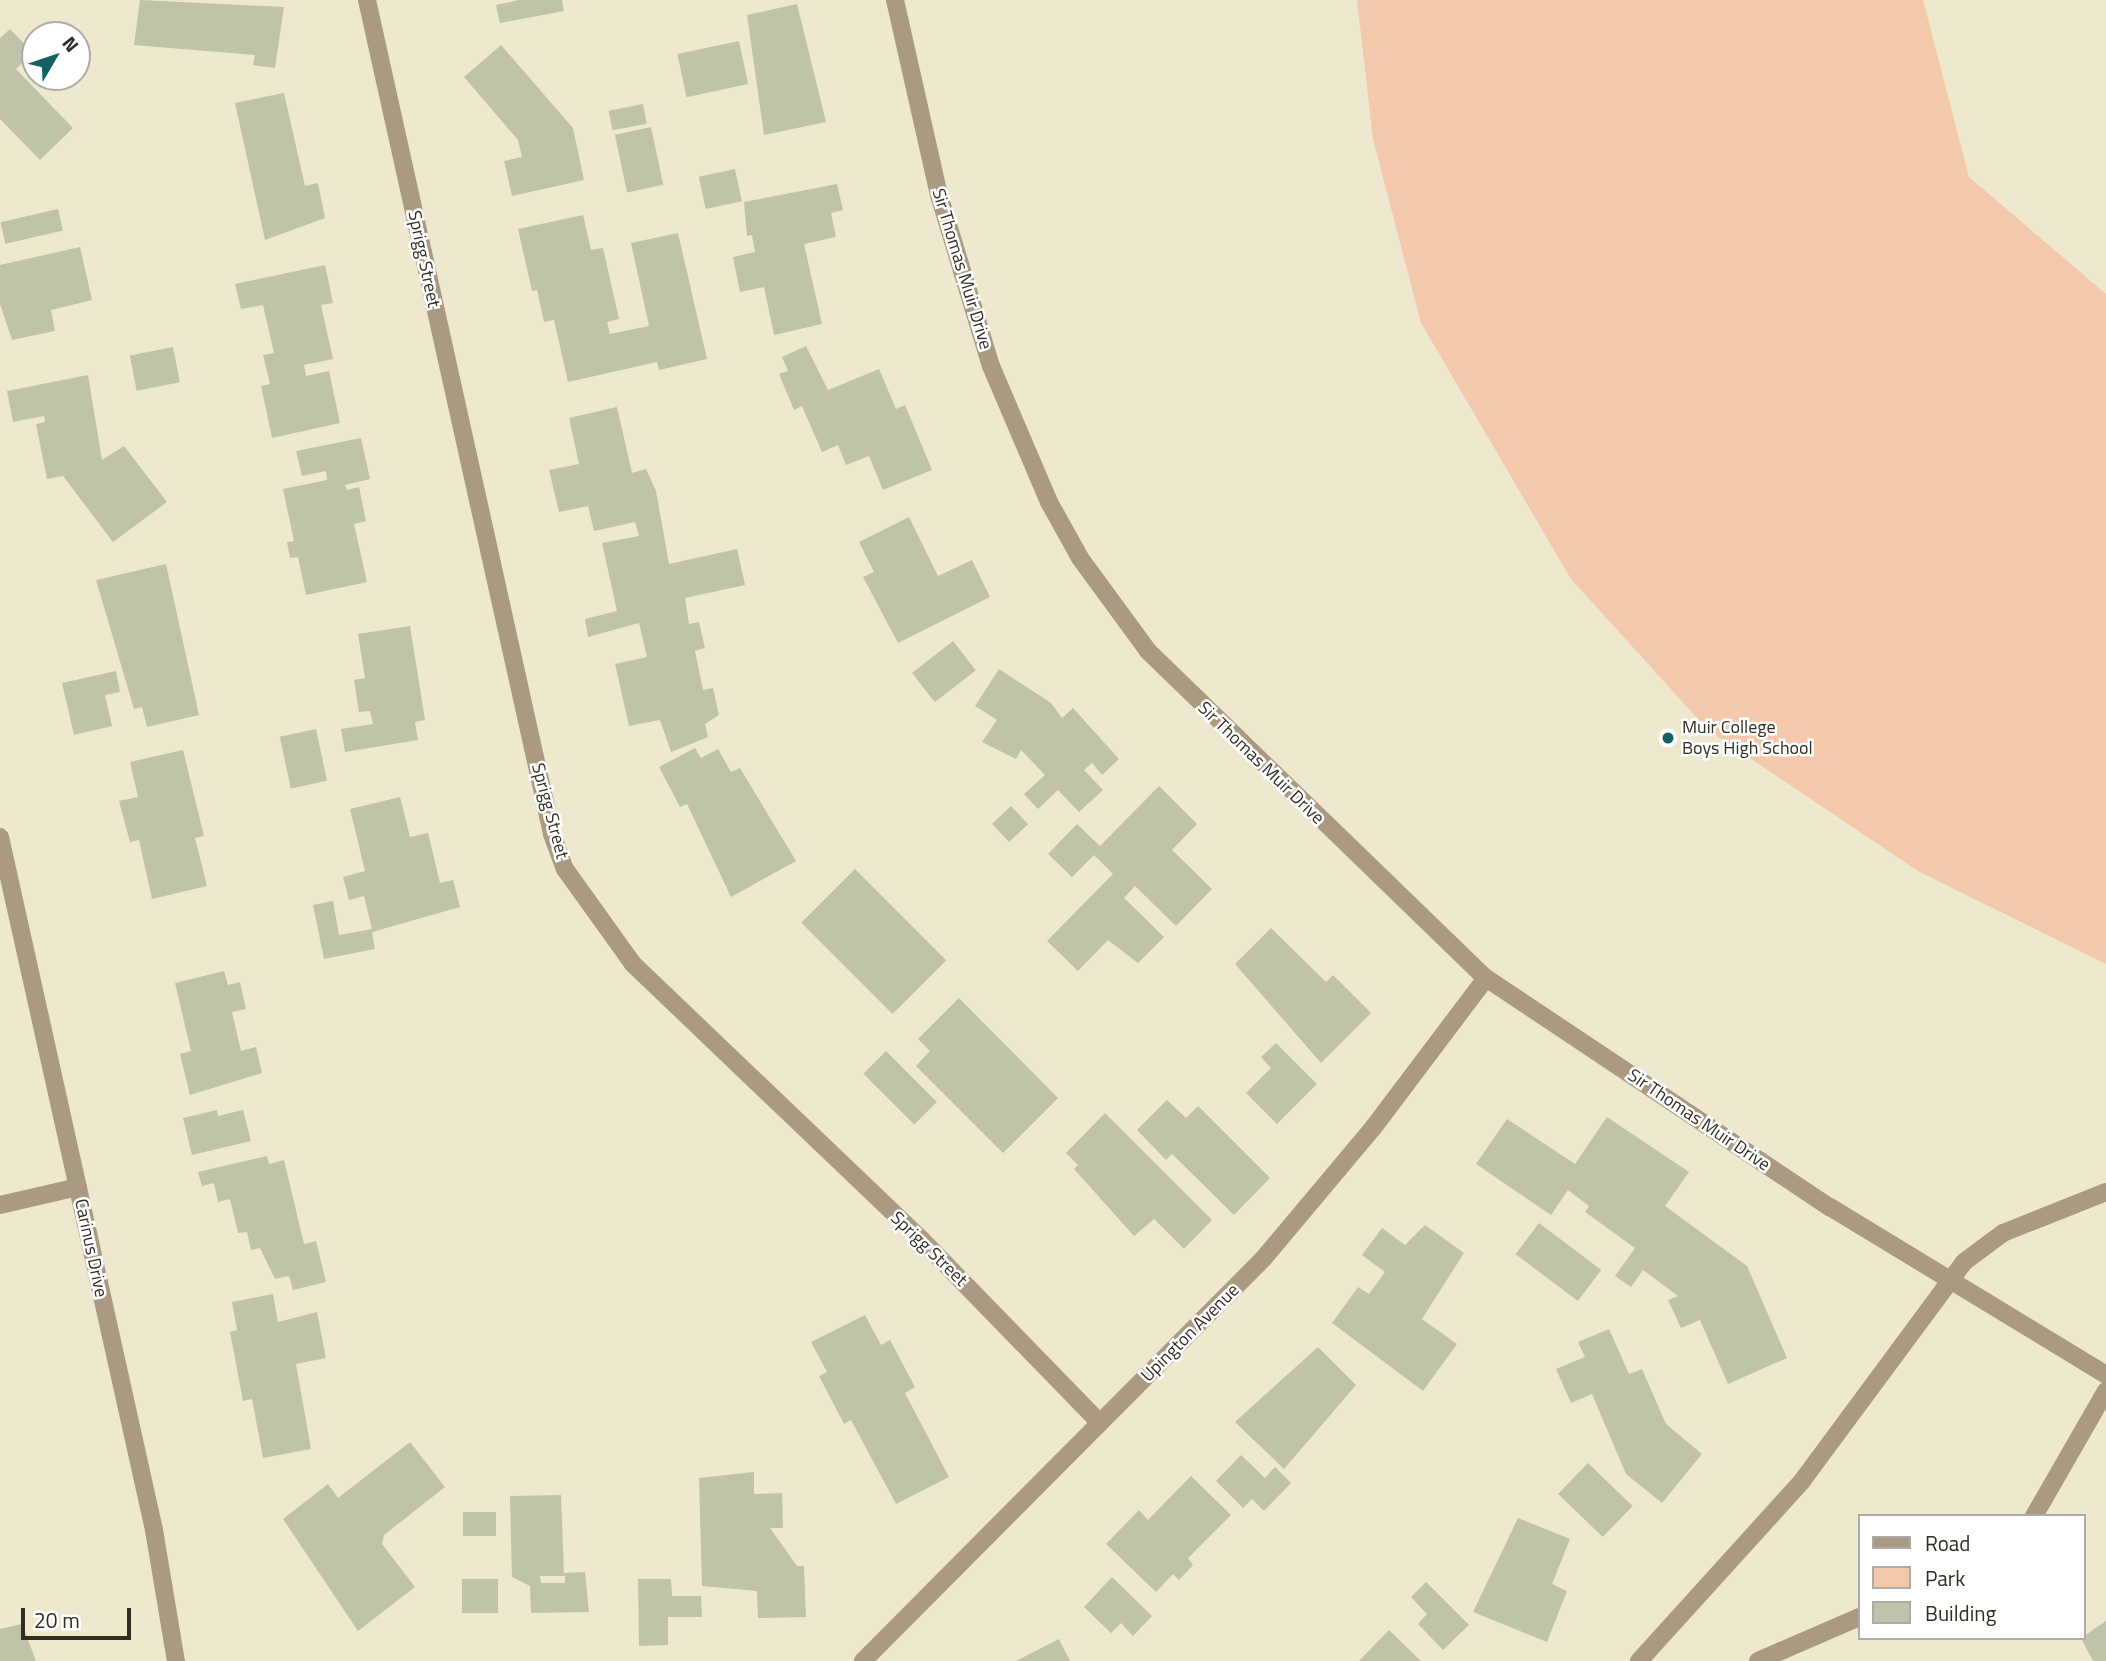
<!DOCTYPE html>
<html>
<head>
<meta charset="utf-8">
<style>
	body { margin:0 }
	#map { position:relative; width:2106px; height:1661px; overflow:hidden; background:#eee8ce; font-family:"Titillium Web",sans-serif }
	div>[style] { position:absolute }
	.green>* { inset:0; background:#f3c8ab }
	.building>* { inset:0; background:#bfc3aa; transform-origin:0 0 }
	.minor>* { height:18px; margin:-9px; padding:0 9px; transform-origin:9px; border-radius:9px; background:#ab9a83 }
	.dots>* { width:19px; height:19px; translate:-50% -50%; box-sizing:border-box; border:4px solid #fff; border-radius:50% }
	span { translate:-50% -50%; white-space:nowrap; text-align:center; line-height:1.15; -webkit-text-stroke:5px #fff; paint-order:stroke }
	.street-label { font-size:18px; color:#302d23 }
	.poi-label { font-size:18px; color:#302d23 }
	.left { translate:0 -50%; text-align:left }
	.legend { position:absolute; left:1858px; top:1514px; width:228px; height:126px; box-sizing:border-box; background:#fff; border:2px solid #acaba7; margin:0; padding:9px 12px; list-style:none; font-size:21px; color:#302d23 }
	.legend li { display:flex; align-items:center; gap:14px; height:35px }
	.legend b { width:35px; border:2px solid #acaba7 }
	.north { position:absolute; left:21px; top:21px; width:70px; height:70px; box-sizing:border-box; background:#fff; border:2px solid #acaba7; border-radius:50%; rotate:51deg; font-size:19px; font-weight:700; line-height:28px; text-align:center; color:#302d23 }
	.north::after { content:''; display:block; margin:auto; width:24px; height:32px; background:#126262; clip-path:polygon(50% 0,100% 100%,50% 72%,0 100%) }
	.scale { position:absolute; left:21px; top:1608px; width:110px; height:32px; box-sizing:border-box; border:4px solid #302d23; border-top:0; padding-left:9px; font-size:21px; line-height:24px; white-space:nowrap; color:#302d23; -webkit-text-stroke:5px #fff; paint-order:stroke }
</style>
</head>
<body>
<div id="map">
	<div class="green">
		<div style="clip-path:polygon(1357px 0,1923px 0,1969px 177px,2106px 294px,2106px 964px,1918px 871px,1708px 730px,1571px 579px,1421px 323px,1373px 139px)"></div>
	</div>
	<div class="building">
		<div style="clip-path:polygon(140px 0,284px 7px,275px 68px,253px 65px,255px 55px,134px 45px)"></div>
		<div style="clip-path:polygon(519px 0,562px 0,564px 11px,500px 23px,496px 5px)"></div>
		<div style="clip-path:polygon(797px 4px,826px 122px,764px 135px,747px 15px)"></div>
		<div style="clip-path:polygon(10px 29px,33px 53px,16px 69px,73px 128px,40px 160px,0 119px,0 38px)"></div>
		<div style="left:739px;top:41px;width:44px;height:63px;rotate:78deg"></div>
		<div style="clip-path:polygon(501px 45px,573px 128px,584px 180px,512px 196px,504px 161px,522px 157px,518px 140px,464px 77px)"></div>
		<div style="clip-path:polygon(284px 93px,305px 186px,318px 183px,325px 218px,265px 240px,235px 103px)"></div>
		<div style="left:643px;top:104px;width:20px;height:35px;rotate:79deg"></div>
		<div style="left:651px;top:127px;width:59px;height:37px;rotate:78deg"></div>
		<div style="left:735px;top:169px;width:33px;height:37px;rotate:78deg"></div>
		<div style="clip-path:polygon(837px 184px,843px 210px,831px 213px,836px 237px,804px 244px,822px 324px,774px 335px,764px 287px,740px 292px,733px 257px,755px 252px,752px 235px,747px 236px,744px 202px)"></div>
		<div style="left:58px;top:209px;width:22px;height:59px;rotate:77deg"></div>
		<div style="clip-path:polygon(583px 215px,591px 250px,603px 248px,619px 319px,607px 322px,610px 334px,649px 326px,631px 243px,678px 233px,707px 359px,659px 370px,657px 362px,568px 382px,554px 320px,544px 322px,537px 290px,532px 291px,518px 229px)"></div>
		<div style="clip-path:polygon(80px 247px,92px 300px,51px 310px,55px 331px,12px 340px,0 304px,0 265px)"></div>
		<div style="clip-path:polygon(325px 265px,333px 303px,321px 305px,333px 359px,304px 365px,306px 376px,329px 371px,340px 423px,272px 438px,261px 386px,270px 384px,263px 355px,274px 353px,263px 305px,241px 309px,235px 284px)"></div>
		<div style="clip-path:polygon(806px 346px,828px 390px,879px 369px,896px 409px,905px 405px,932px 470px,883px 490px,869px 456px,846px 465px,838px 445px,822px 452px,802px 406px,794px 410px,779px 374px,788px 371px,782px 357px)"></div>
		<div style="left:173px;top:347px;width:36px;height:44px;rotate:79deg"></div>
		<div style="clip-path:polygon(88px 375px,102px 460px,124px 446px,167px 502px,113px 542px,63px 476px,47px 479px,36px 424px,45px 422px,44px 416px,13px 422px,7px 391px)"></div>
		<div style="clip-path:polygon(617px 407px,632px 473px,646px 469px,656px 491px,669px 564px,737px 549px,745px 585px,685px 598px,689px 624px,699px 622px,705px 648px,695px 651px,703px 690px,713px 688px,719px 715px,705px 724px,708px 737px,671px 752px,660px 720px,629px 726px,615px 664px,647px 657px,639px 623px,588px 637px,585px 619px,617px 611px,602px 543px,639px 536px,635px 522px,594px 531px,588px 506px,559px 512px,549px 470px,579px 464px,569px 418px)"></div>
		<div style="clip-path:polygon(361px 438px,370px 479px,345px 485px,347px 490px,359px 487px,366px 521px,354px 524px,367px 582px,306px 595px,298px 557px,290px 558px,287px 542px,294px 541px,283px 489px,327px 480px,326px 471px,302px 476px,296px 451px)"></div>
		<div style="clip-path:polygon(909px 517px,938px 576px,972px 560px,990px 597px,898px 643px,863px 577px,874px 572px,859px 542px)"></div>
		<div style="clip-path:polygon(166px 564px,199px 715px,147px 727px,142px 707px,134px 709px,96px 580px)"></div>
		<div style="clip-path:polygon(410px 626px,425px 720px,415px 722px,418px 740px,345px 752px,341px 729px,373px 724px,370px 711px,359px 712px,354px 680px,365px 678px,358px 634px)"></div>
		<div style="left:953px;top:641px;width:37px;height:52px;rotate:52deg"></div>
		<div style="clip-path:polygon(999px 669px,1051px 703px,1062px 718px,1073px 708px,1119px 759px,1102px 775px,1092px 763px,1084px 770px,1103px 790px,1079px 812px,1058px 790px,1038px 809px,1024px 794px,1045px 775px,1021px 750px,1016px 759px,982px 742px,997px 720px,975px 706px)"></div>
		<div style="clip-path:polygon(116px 671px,120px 692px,105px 695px,112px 726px,74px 735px,62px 683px)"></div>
		<div style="left:316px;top:729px;width:53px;height:37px;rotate:78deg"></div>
		<div style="clip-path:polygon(695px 748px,701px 758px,718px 749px,731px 772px,740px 768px,796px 861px,731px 897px,687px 804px,680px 807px,659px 767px)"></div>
		<div style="clip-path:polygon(183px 750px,204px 836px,195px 838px,207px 886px,152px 899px,139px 840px,130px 842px,119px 801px,138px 797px,130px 762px)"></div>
		<div style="clip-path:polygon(1159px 786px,1197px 824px,1172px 850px,1212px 889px,1176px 926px,1135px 886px,1124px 898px,1164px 937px,1138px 963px,1108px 940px,1078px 971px,1047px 941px,1113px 874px,1094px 855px,1072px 877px,1048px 854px,1077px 824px,1100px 846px)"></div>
		<div style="clip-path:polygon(400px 797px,410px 837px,428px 833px,440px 883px,453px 880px,460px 907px,372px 932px,375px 949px,324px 959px,313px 905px,333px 901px,339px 935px,372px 929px,364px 896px,349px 900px,343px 877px,365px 871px,350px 809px)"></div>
		<div style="left:1011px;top:806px;width:25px;height:26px;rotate:47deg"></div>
		<div style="left:855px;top:869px;width:129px;height:76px;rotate:45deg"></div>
		<div style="clip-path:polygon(1271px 928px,1326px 982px,1333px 975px,1371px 1013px,1321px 1063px,1235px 964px)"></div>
		<div style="clip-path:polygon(224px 971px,228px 985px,240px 982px,246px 1009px,232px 1012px,241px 1051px,256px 1047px,262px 1073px,190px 1095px,180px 1054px,191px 1051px,175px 983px)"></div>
		<div style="clip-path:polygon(959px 998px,1058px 1098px,1003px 1153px,916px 1066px,930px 1051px,918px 1039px)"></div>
		<div style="clip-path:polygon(1276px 1043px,1317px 1084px,1277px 1124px,1246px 1093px,1271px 1068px,1261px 1057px)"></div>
		<div style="left:886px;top:1051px;width:72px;height:32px;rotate:45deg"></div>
		<div style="clip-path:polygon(1167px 1100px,1186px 1118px,1198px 1106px,1270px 1178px,1234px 1215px,1172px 1154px,1166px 1160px,1137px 1130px)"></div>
		<div style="clip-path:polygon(217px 1110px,218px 1116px,243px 1110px,251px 1141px,192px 1155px,183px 1118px)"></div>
		<div style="clip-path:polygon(1105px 1113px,1212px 1220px,1184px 1249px,1154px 1219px,1134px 1236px,1074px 1169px,1078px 1165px,1066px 1153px)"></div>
		<div style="clip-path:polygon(1607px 1117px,1689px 1172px,1665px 1206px,1747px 1266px,1787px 1358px,1728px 1384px,1700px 1320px,1681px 1328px,1668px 1300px,1678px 1296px,1643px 1270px,1631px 1287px,1615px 1276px,1635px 1248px,1585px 1212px,1589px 1206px,1568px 1190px,1551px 1215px,1476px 1164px,1507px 1119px,1575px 1164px)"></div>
		<div style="clip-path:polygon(267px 1156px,269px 1164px,284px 1160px,304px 1244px,316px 1241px,326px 1282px,293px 1290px,289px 1276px,275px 1279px,260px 1248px,251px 1250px,247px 1232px,238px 1233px,230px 1199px,218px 1202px,214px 1183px,202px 1186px,198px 1172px)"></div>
		<div style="left:1539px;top:1223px;width:78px;height:39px;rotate:37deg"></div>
		<div style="clip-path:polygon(1425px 1225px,1464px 1253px,1422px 1319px,1457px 1344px,1423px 1391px,1332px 1323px,1358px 1287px,1369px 1294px,1385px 1272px,1362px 1255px,1382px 1228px,1405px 1245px)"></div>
		<div style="clip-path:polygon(273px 1294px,278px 1322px,317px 1312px,326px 1358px,296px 1364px,311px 1449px,263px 1458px,252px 1399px,243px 1401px,230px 1332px,237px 1330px,232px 1302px)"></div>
		<div style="clip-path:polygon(865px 1315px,881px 1345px,890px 1340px,915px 1387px,905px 1393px,949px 1477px,896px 1504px,851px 1420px,844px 1424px,819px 1376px,827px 1372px,811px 1342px)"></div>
		<div style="clip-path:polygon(1609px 1329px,1629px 1374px,1642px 1369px,1666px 1424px,1702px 1454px,1662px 1503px,1626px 1474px,1592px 1394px,1571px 1403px,1556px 1369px,1585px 1357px,1578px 1342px)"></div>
		<div style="clip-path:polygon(1318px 1347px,1356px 1385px,1284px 1469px,1235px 1422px)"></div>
		<div style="clip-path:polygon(410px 1442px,445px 1487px,384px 1535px,382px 1544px,415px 1587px,358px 1631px,283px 1519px,328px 1484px,338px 1498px)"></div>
		<div style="clip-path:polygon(1241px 1455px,1265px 1478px,1275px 1467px,1291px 1483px,1264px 1511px,1252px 1499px,1243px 1508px,1216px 1481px)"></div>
		<div style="left:1588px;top:1463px;width:62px;height:43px;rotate:44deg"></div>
		<div style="clip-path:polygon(754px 1472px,754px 1494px,782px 1493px,783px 1528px,770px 1528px,797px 1566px,804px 1566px,806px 1617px,758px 1618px,757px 1591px,702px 1586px,699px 1478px)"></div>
		<div style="clip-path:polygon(1191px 1476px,1231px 1515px,1188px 1558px,1193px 1565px,1179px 1580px,1173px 1574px,1156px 1592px,1106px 1544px,1139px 1510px,1148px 1520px)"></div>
		<div style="clip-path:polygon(evenodd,561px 1495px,564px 1573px,585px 1572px,589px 1612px,531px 1613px,530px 1586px,512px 1577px,510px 1496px,561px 1495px,540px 1576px,565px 1576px,565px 1583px,541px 1583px,540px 1576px)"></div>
		<div style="left:463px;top:1512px;width:33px;height:24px"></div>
		<div style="clip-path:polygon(1518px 1518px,1570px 1539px,1552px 1584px,1567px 1591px,1547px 1642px,1473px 1612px)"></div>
		<div style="clip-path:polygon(1112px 1577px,1152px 1616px,1133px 1636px,1121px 1623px,1111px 1633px,1084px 1607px)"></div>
		<div style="left:462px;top:1579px;width:36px;height:34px"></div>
		<div style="clip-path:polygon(638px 1579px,671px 1579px,672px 1596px,701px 1596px,702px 1617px,668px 1617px,668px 1645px,639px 1646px)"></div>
		<div style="clip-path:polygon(1426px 1582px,1469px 1625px,1443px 1650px,1418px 1624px,1427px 1614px,1411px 1597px)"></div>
		<div style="clip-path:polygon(2106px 1621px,2106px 1661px,2093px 1661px,2081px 1638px)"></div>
		<div style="clip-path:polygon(22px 1624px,36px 1661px,0 1661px,0 1629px)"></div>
		<div style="clip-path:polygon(1389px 1630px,1421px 1661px,1359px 1661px)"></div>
		<div style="clip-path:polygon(1059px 1639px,1070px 1661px,1016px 1661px)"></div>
	</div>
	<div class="minor">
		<div style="left:367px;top:0;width:854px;rotate:77.49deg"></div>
		<div style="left:552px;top:834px;width:37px;rotate:70deg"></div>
		<div style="left:565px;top:869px;width:117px;rotate:54.4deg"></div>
		<div style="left:633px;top:964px;width:400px;rotate:43.7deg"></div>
		<div style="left:922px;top:1240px;width:255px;rotate:45.8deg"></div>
		<div style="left:895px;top:0;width:200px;rotate:77.3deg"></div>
		<div style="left:939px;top:195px;width:179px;rotate:73.1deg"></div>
		<div style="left:991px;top:366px;width:148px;rotate:66.9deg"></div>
		<div style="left:1049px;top:502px;width:64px;rotate:61deg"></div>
		<div style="left:1080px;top:558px;width:115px;rotate:53.8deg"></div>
		<div style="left:1148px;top:651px;width:470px;rotate:44.1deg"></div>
		<div style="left:1486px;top:978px;width:413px;rotate:33.7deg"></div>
		<div style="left:1830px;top:1207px;width:323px;rotate:31.3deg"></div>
		<div style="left:0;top:837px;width:710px;rotate:77.47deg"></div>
		<div style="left:154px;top:1530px;width:133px;rotate:80.5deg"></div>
		<div style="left:0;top:1205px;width:80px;rotate:-13deg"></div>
		<div style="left:2034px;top:1516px;width:144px;rotate:-60.1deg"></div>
		<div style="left:863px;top:1661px;width:567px;rotate:-45.14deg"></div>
		<div style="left:1263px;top:1259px;width:171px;rotate:-50deg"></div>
		<div style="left:1373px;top:1128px;width:188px;rotate:-53deg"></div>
		<div style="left:1639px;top:1661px;width:243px;rotate:-47.8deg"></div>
		<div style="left:1802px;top:1481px;width:272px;rotate:-53.5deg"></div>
		<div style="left:1964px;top:1262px;width:49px;rotate:-36.6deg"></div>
		<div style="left:2003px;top:1233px;width:111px;rotate:-21.7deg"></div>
		<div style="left:1758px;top:1661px;width:110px;rotate:-23.5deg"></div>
	</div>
	<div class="dots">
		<div style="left:1668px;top:738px;background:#126262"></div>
	</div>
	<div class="street-label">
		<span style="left:424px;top:259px;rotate:78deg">Sprigg Street</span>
		<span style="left:962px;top:269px;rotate:73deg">Sir Thomas Muir Drive</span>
		<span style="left:1261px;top:763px;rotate:44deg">Sir Thomas Muir Drive</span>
		<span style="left:550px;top:811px;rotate:75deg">Sprigg Street</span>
		<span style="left:1699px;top:1120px;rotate:34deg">Sir Thomas Muir Drive</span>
		<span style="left:91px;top:1248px;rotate:78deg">Carinus Drive</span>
		<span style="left:929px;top:1249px;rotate:44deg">Sprigg Street</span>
		<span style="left:1190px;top:1333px;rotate:-45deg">Upington Avenue</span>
	</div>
	<div class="poi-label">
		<span class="left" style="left:1682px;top:738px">Muir College<br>Boys High School</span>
	</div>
	<ul class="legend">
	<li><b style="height:9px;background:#ab9a83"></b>Road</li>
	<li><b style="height:19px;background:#f3c8ab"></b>Park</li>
	<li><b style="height:19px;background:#bfc3aa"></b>Building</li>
	</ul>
	<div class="north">N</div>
	<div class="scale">20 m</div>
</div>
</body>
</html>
